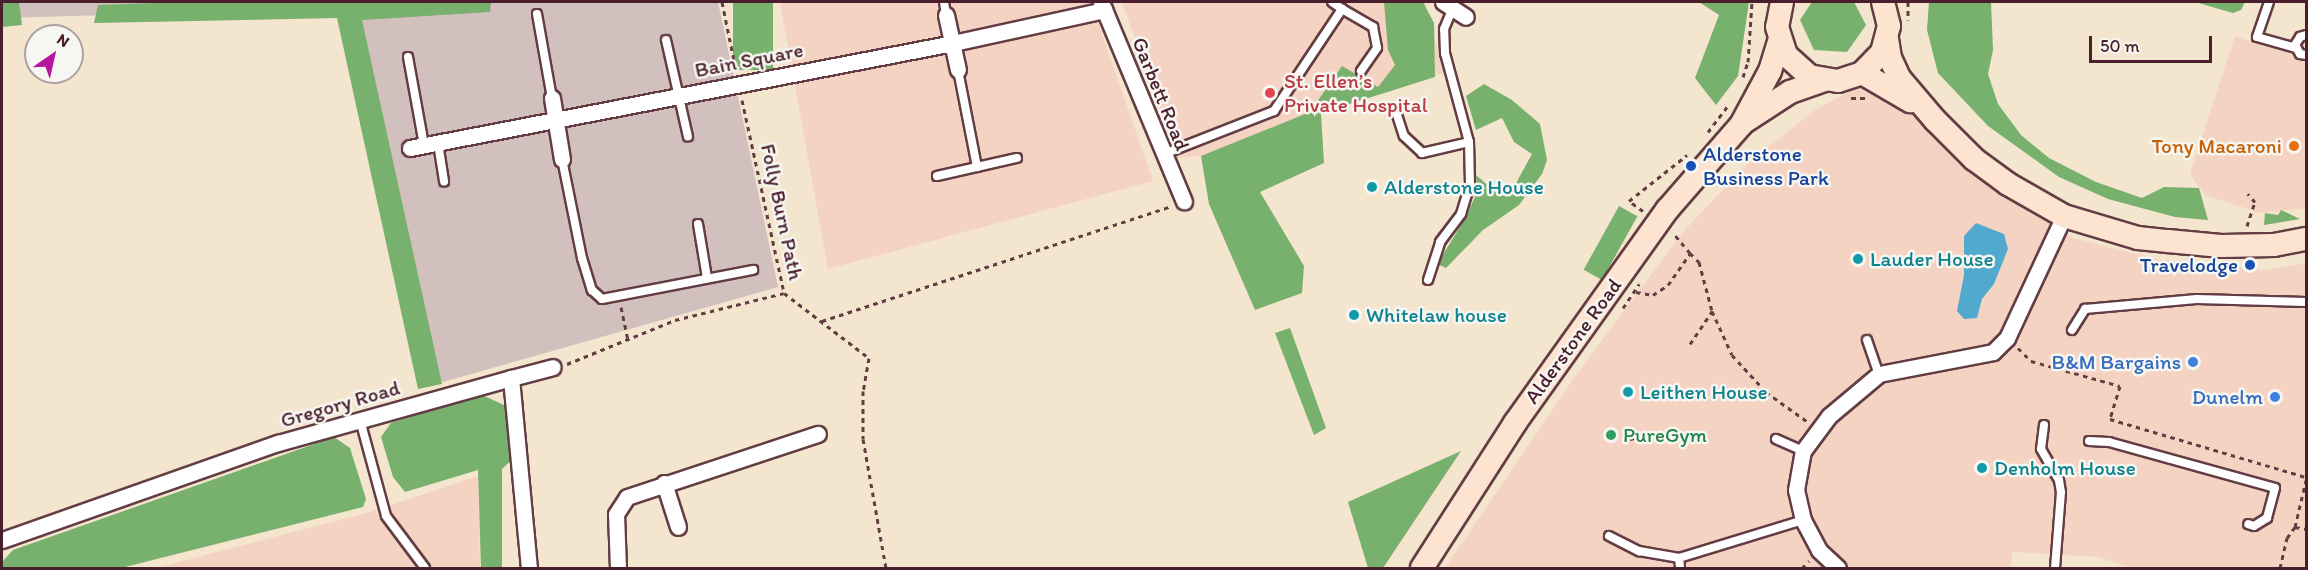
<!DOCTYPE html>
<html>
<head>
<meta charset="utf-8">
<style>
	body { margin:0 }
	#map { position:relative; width:2308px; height:570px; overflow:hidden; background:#f3e5ce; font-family:Itim,sans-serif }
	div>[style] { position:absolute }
	.built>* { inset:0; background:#f5d3c2 }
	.industrial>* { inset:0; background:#d1c0bd }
	.forest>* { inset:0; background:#78b06d; transform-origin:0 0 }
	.water>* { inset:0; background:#51aace }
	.path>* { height:3px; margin-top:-1.5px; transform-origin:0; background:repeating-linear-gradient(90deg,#633d43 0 4.5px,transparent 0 9px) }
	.roads { filter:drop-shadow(2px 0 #633d43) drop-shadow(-2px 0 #633d43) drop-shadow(0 2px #633d43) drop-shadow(0 -2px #633d43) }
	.lane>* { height:8px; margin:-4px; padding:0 4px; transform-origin:4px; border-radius:4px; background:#fff }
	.street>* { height:15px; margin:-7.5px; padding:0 7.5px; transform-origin:7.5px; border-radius:7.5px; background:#fff }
	.secondary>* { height:22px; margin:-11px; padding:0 11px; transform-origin:11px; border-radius:11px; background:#fde4d1 }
	.dots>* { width:16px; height:16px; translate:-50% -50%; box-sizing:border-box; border:3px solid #f6f6f2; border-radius:50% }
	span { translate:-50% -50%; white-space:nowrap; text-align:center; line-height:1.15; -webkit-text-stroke:5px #f6f6f2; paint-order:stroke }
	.street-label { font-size:21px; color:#4a1f2b }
	.health-label { font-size:21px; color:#be3a42 }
	.left { translate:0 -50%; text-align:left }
	.food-label { font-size:21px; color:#c56008 }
	.right { translate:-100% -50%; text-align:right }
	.transit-label { font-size:21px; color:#164399 }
	.culture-label { font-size:21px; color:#0d838f }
	.shop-label { font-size:21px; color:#366cbe }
	.leisure-label { font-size:21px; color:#27864d }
	.frame { position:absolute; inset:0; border:3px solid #4a1f2b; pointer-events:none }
	.north { position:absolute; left:24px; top:24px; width:60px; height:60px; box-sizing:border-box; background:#f6f6f2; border:2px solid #b1a0a2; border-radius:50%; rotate:34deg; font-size:16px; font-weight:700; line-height:24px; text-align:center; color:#4a1f2b }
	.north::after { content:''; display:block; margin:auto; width:21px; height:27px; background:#b5179e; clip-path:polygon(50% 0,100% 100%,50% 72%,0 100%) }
	.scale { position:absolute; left:2089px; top:36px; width:123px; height:27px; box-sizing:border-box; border:3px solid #4a1f2b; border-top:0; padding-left:8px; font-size:18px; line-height:21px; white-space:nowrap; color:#4a1f2b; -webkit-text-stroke:4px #f6f6f2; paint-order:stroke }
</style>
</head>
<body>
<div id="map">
	<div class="built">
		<div style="clip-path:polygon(780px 2px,1091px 2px,1153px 181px,828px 269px)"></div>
		<div style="clip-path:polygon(1122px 2px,1425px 2px,1444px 73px,1320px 114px,1310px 112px,1201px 156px,1178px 158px)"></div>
		<div style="clip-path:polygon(2235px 36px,2306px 59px,2306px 208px,2260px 213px,2205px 195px,2190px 174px)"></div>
		<div style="clip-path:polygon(1858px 87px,1908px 110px,2006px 191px,2073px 238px,2161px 260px,2266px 270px,2306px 263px,2305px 568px,2133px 568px,2098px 557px,2013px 552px,2010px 568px,1445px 568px,1572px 381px,1683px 232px,1749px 162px,1815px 110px)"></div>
		<div style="clip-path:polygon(478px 476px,480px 568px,156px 568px,370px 512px)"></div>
	</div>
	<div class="industrial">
		<div style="clip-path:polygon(2px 2px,718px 2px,778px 287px,429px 386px,348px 8px,2px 18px)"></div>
	</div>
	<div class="forest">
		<div style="clip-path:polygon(2px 2px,19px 2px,22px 25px,2px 27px)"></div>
		<div style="clip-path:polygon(181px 2px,491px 2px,490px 12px,362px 20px,442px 384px,418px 389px,337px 18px,94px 23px,98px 5px)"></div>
		<div style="left:733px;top:2px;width:40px;height:68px"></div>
		<div style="clip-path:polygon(1384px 2px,1423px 2px,1434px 23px,1435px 77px,1321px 113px,1324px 163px,1260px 192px,1304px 266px,1302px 293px,1255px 310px,1209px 204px,1201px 156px,1310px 112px,1342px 66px,1378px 87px,1395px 65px,1388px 50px)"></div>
		<div style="clip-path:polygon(1699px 2px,1749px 2px,1738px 76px,1716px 105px,1695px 78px,1719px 15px)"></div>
		<div style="clip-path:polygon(1812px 2px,1854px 2px,1866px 25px,1847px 52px,1814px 50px,1800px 20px)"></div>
		<div style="clip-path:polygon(1929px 2px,1991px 2px,1993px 50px,1988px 74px,1998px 104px,2021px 135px,2049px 158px,2096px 182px,2142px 198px,2164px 187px,2199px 188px,2208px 220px,2175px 217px,2108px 199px,2059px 177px,1988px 126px,1938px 73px,1927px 30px)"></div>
		<div style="clip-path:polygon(2195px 2px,2245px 2px,2241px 10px,2233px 13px)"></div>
		<div style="clip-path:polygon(1484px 84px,1512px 100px,1540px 124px,1547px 160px,1542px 174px,1519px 205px,1483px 230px,1446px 268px,1437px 264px,1465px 219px,1477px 192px,1476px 175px,1500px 196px,1510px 194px,1532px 154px,1514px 142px,1502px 118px,1476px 130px,1466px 96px)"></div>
		<div style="left:1619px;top:206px;width:21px;height:73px;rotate:29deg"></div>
		<div style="clip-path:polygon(2281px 210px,2300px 219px,2264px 225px,2265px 213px,2278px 215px)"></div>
		<div style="clip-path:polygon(1290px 328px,1326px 428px,1314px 435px,1275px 333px)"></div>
		<div style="clip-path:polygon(480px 394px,506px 406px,520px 452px,502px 469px,502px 568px,481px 568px,478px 470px,405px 492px,393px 477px,381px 437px,391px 423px)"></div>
		<div style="clip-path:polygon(334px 437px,350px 448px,366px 499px,363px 507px,121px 568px,2px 568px,2px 562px,13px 550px)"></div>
		<div style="clip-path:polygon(1461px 451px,1383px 568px,1368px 568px,1348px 502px)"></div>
	</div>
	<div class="water">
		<div style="clip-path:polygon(1976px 223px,2004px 234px,2008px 249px,1994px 284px,1982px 299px,1977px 318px,1964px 319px,1957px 311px,1964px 275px,1964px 236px)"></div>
	</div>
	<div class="path">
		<div style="left:722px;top:2px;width:69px;rotate:78.4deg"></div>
		<div style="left:1908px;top:2px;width:18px;rotate:90deg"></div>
		<div style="left:1743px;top:77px;width:16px;rotate:-72deg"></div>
		<div style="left:1748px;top:62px;width:60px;rotate:-86.2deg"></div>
		<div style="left:1851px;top:98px;width:14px"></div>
		<div style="left:742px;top:100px;width:198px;rotate:77.7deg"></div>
		<div style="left:784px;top:293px;width:107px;rotate:37.4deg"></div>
		<div style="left:869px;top:358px;width:34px;rotate:100deg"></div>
		<div style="left:863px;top:391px;width:48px;rotate:90deg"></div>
		<div style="left:863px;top:439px;width:131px;rotate:79.9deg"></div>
		<div style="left:1708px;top:132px;width:35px;rotate:-53deg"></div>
		<div style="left:1643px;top:211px;width:17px;rotate:-144deg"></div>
		<div style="left:1629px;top:201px;width:74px;rotate:-38.4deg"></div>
		<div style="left:2247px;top:226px;width:25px;rotate:-72deg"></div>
		<div style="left:2255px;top:202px;width:11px;rotate:-131deg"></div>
		<div style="left:1690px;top:253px;width:13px;rotate:45deg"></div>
		<div style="left:1699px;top:262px;width:51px;rotate:75.1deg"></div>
		<div style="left:1712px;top:311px;width:48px;rotate:65.6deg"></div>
		<div style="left:1732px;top:355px;width:50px;rotate:47.4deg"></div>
		<div style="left:1766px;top:392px;width:52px;rotate:35.5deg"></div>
		<div style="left:1636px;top:292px;width:17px;rotate:10deg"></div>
		<div style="left:1653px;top:295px;width:18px;rotate:-34deg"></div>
		<div style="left:1668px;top:285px;width:39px;rotate:-55deg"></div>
		<div style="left:1690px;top:253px;width:23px;rotate:-130deg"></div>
		<div style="left:621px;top:307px;width:33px;rotate:78deg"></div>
		<div style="left:1623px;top:308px;width:29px;rotate:-56deg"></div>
		<div style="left:822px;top:321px;width:367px;rotate:-18.2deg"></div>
		<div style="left:1690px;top:344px;width:40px;rotate:-56deg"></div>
		<div style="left:2018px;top:348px;width:18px;rotate:45deg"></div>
		<div style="left:2031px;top:361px;width:92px;rotate:15.7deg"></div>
		<div style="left:2120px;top:386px;width:34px;rotate:107deg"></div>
		<div style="left:2110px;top:419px;width:204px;rotate:16.5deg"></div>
		<div style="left:567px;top:364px;width:117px;rotate:-22.2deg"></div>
		<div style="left:675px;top:320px;width:112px;rotate:-13.9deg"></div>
		<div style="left:1630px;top:439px;width:29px;rotate:-12deg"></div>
		<div style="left:2295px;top:527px;width:48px;rotate:-76.8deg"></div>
		<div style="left:1802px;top:568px;width:10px;rotate:-45deg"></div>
		<div style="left:2280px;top:568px;width:31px;rotate:-77deg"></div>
		<div style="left:2287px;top:538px;width:14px;rotate:-54deg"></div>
		<div style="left:2295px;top:527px;width:11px;rotate:10deg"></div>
	</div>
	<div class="roads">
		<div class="lane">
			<div style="left:944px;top:2px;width:13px;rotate:81deg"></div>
			<div style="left:2269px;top:2px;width:37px;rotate:109deg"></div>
			<div style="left:2257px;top:37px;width:41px;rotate:15.8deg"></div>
			<div style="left:1342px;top:9px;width:36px;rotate:30deg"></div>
			<div style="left:1373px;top:27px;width:21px;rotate:79deg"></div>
			<div style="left:1377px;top:48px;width:28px;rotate:125deg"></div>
			<div style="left:537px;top:14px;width:85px;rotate:79.9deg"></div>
			<div style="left:2306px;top:35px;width:6px;rotate:162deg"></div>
			<div style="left:2300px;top:37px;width:9px;rotate:122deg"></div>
			<div style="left:2295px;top:45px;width:10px;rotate:61deg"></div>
			<div style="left:2300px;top:54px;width:6px;rotate:9deg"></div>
			<div style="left:666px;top:40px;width:99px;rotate:77.2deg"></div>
			<div style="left:408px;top:57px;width:89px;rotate:79.7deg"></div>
			<div style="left:958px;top:70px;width:99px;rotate:78.9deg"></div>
			<div style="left:1397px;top:115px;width:22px;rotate:72deg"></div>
			<div style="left:1404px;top:136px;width:25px;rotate:43deg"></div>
			<div style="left:1422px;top:153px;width:48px;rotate:-13.2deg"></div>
			<div style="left:438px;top:143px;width:39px;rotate:81deg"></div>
			<div style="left:1164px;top:154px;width:118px;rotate:-21.4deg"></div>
			<div style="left:1274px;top:111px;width:123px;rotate:-56.3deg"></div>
			<div style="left:1342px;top:9px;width:12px;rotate:-145deg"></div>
			<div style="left:562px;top:159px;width:101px;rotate:78.6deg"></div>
			<div style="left:582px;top:258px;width:34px;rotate:73deg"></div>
			<div style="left:592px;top:290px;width:13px;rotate:42deg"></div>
			<div style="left:602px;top:299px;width:154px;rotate:-10.9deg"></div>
			<div style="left:937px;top:176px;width:82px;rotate:-12.7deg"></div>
			<div style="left:698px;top:224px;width:55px;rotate:80.5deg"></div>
			<div style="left:1428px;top:280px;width:40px;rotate:-72deg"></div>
			<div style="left:1440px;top:242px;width:35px;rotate:-53deg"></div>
			<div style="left:1461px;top:214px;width:30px;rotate:-73deg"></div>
			<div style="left:1470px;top:185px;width:43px;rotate:-91.3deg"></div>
			<div style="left:1469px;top:142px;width:92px;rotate:-105.1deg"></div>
			<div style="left:1445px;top:53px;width:24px;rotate:-92deg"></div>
			<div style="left:1444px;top:29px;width:23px;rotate:-67deg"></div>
			<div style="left:2072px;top:330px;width:25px;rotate:-58deg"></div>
			<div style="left:2085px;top:309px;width:112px;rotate:-5.1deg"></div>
			<div style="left:2197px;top:299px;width:109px;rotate:1.6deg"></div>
			<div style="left:1867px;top:340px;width:36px;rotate:71deg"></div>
			<div style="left:360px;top:420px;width:99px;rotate:74.8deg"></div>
			<div style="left:386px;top:516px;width:65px;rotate:53.1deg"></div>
			<div style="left:2044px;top:425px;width:24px;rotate:97deg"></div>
			<div style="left:2041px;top:449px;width:36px;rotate:60deg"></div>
			<div style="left:2059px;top:480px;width:12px;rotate:81deg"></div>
			<div style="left:2061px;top:492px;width:76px;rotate:94.5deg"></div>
			<div style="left:1776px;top:439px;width:30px;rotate:24deg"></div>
			<div style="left:2089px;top:441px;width:20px;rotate:3deg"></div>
			<div style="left:2109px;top:442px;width:172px;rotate:15.5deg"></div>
			<div style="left:2275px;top:488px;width:31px;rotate:105deg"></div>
			<div style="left:2267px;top:518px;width:15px;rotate:148deg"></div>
			<div style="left:2254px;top:526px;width:6px;rotate:-162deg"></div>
			<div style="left:1609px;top:536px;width:34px;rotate:27deg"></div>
			<div style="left:1639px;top:551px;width:41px;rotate:9.9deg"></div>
			<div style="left:1679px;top:558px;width:130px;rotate:-17deg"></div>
			<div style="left:1679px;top:558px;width:10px;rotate:84deg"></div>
		</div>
		<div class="street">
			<div style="left:1101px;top:2px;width:216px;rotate:67.4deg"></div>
			<div style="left:1443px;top:2px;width:27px;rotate:33deg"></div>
			<div style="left:946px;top:15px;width:56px;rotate:77.7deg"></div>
			<div style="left:552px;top:98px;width:62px;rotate:80.7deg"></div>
			<div style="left:410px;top:148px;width:553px;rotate:-10.94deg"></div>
			<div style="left:953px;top:43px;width:155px;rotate:-12.3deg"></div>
			<div style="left:511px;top:378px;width:43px;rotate:-14.7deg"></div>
			<div style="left:664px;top:483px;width:46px;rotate:72.3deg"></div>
			<div style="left:2px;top:540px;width:293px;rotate:-19.4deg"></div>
			<div style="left:278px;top:443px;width:242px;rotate:-15.6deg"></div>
			<div style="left:511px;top:378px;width:191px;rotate:84.6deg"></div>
			<div style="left:618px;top:568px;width:54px;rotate:-92.1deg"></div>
			<div style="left:616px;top:514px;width:20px;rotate:-57deg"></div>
			<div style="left:627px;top:497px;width:201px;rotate:-18.3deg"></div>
			<div style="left:1838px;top:568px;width:26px;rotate:-137deg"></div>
			<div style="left:1819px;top:550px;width:34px;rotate:-118deg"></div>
			<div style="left:1803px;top:520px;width:31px;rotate:-103deg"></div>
			<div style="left:1796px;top:490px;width:40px;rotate:-80deg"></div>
			<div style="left:1803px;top:451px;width:44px;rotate:-53.4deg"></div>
			<div style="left:1829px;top:416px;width:65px;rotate:-40deg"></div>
			<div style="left:1879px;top:374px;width:116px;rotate:-10.9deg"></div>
			<div style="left:1993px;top:352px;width:20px;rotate:-45deg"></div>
			<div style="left:2007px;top:338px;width:135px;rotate:-65deg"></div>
		</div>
		<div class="secondary">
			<div style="left:1782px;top:2px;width:25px;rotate:101deg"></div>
			<div style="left:1777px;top:27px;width:29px;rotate:72deg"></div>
			<div style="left:1786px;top:55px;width:31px;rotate:42deg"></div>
			<div style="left:1809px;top:76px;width:29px;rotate:10deg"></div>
			<div style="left:1838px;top:81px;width:25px;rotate:-18deg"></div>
			<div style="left:1862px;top:73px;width:29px;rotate:-46deg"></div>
			<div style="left:1882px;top:52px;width:27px;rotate:-75deg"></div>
			<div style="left:1889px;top:26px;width:25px;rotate:-104deg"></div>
			<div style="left:1887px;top:39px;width:19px;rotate:81deg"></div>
			<div style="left:1890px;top:58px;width:23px;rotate:65deg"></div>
			<div style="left:1900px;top:79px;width:54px;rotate:49.5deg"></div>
			<div style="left:1935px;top:120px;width:55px;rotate:45deg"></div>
			<div style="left:1974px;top:159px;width:42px;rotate:36.3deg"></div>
			<div style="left:2008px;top:184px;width:64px;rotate:29.7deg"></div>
			<div style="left:2064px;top:216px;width:77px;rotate:16.6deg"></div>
			<div style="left:2138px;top:238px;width:30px;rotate:6deg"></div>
			<div style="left:2168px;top:241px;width:53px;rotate:5.4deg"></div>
			<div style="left:2221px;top:246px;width:53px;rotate:-1.1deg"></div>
			<div style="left:2274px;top:245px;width:33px;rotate:-11deg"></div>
			<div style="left:1862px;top:73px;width:56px;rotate:30.3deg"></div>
			<div style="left:1744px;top:122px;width:55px;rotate:-33.1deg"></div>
			<div style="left:1790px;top:92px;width:37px;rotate:-19deg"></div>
			<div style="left:1422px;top:568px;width:172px;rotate:-57.3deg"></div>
			<div style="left:1515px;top:423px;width:262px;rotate:-54.5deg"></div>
			<div style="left:1667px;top:210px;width:113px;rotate:-49deg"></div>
			<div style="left:1741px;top:125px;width:61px;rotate:-61.8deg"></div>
			<div style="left:1770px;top:71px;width:31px;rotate:-73deg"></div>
		</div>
	</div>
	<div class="dots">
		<div style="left:1270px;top:93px;background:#e0444e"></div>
		<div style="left:2294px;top:146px;background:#e8710a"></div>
		<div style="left:1691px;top:166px;background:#1a4fb4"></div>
		<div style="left:1372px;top:187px;background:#0f9aa8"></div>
		<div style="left:1858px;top:259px;background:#0f9aa8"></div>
		<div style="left:2250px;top:265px;background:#1a4fb4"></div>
		<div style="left:1354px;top:315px;background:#0f9aa8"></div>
		<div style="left:2193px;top:362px;background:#3f7fe0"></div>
		<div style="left:1628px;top:392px;background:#0f9aa8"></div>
		<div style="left:2275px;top:397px;background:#3f7fe0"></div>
		<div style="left:1611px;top:435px;background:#2e9e5b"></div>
		<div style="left:1982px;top:468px;background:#0f9aa8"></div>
	</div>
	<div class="street-label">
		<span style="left:749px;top:60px;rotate:-11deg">Bain Square</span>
		<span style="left:1161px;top:94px;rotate:68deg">Garbett Road</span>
		<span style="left:782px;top:212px;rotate:78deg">Folly Burn Path</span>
		<span style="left:1573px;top:341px;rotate:-54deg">Alderstone Road</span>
		<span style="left:340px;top:404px;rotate:-16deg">Gregory Road</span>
	</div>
	<div class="health-label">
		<span class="left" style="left:1284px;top:93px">St. Ellen’s<br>Private Hospital</span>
	</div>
	<div class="food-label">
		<span class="right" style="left:2282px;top:146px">Tony Macaroni</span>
	</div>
	<div class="transit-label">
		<span class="left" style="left:1703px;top:166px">Alderstone<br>Business Park</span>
		<span class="right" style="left:2238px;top:265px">Travelodge</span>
	</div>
	<div class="culture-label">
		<span class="left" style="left:1384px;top:187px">Alderstone House</span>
		<span class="left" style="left:1870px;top:259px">Lauder House</span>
		<span class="left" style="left:1366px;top:315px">Whitelaw house</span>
		<span class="left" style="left:1640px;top:392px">Leithen House</span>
		<span class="left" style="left:1994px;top:468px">Denholm House</span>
	</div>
	<div class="shop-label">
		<span class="right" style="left:2181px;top:362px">B&amp;M Bargains</span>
		<span class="right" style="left:2263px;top:397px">Dunelm</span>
	</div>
	<div class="leisure-label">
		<span class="left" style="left:1623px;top:435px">PureGym</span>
	</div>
	<div class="frame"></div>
	<div class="north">N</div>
	<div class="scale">50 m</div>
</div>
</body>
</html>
